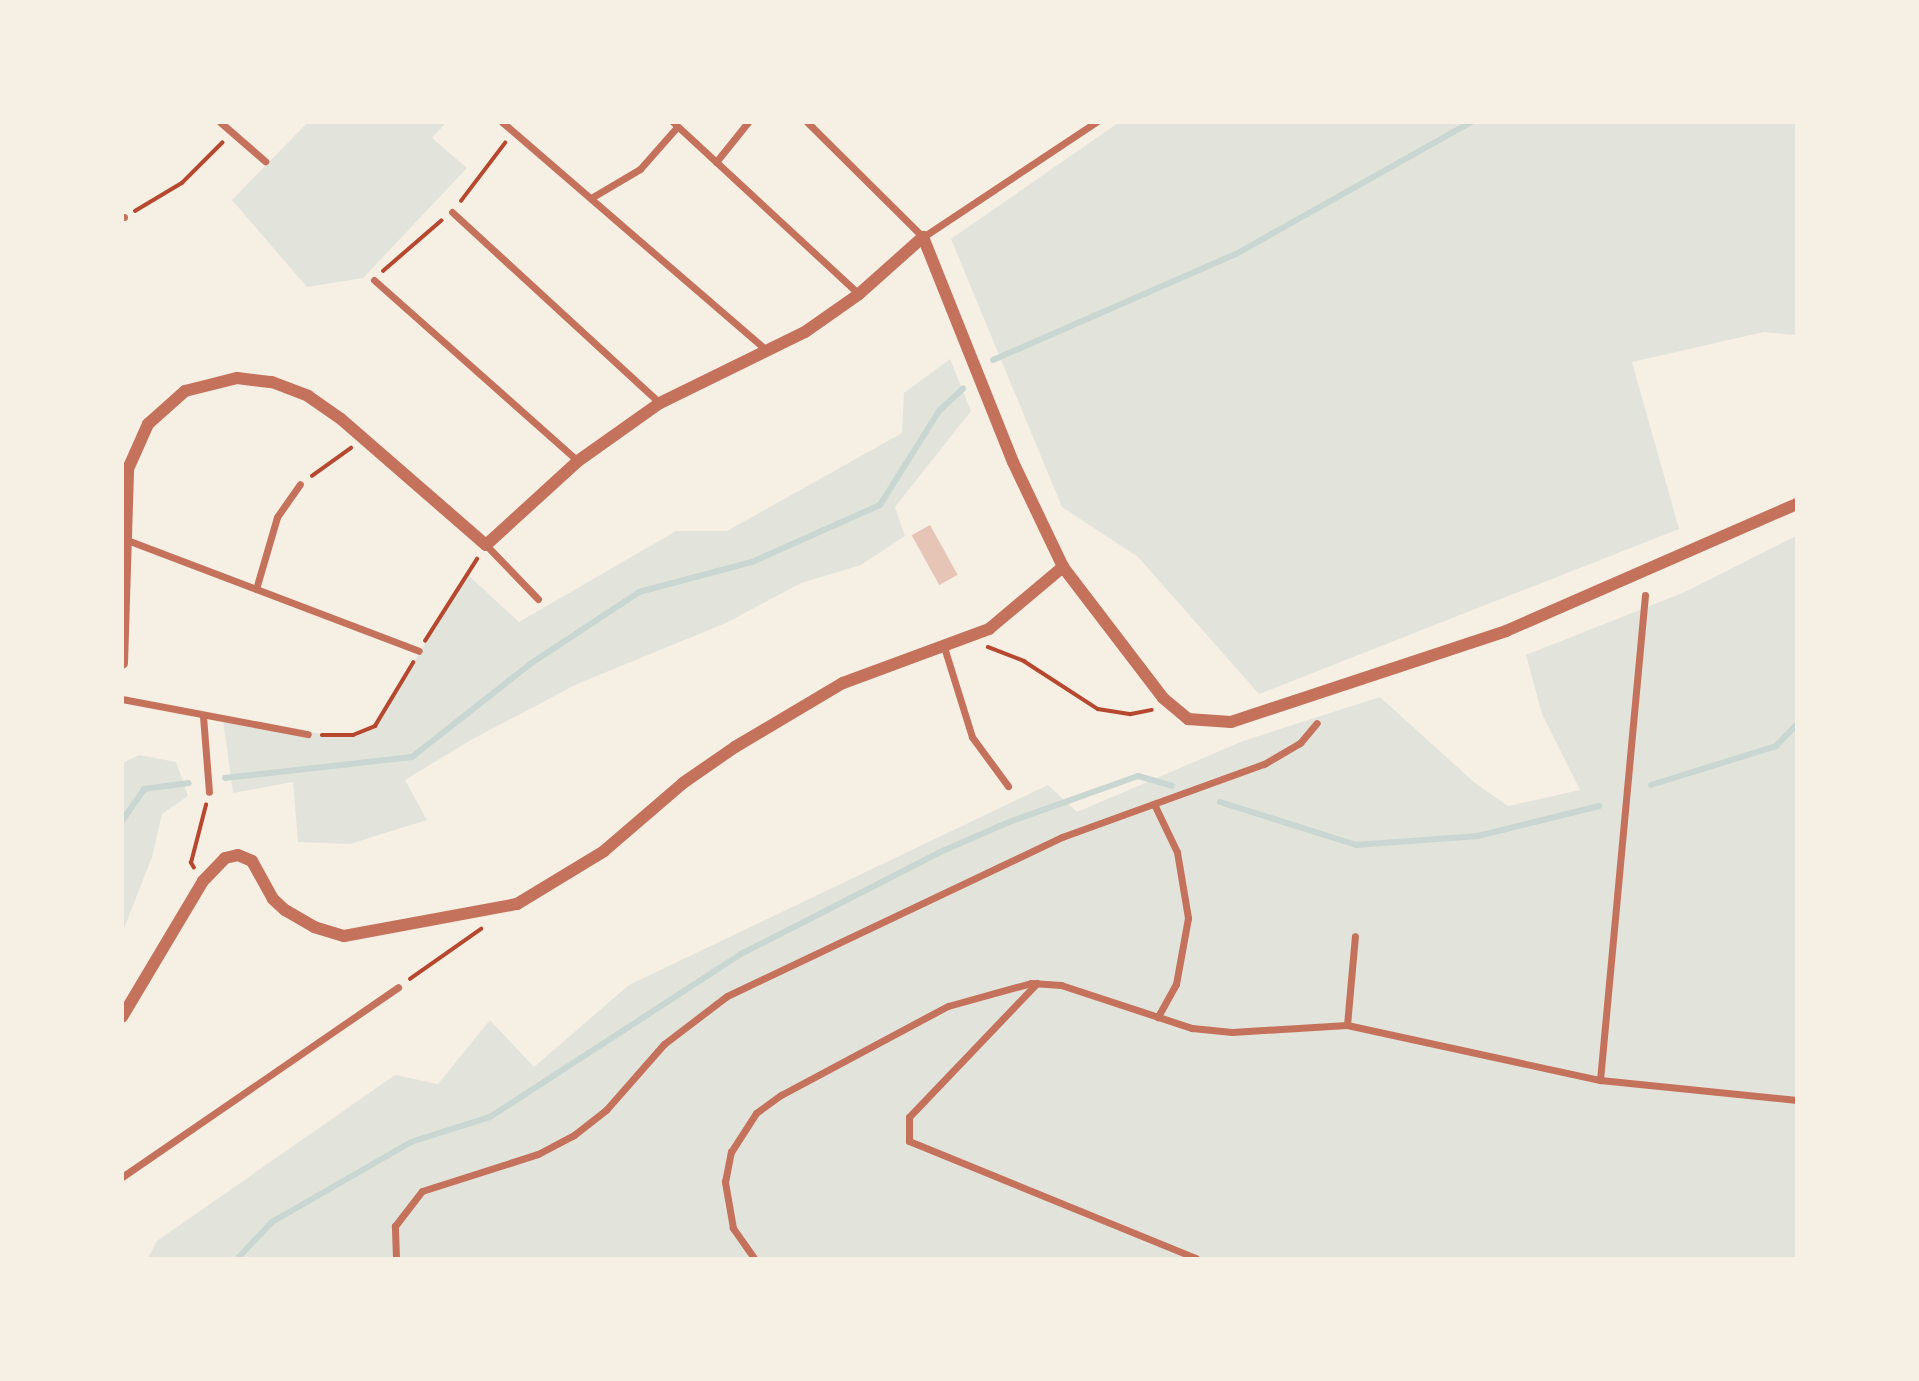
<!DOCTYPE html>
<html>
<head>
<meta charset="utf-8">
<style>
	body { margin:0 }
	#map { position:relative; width:1919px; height:1381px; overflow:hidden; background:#f6efe4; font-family:"PT Sans",sans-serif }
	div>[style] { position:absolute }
	.green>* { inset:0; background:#e2e4dc }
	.stream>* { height:6px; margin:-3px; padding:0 3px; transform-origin:3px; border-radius:3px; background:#c9d6d2 }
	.building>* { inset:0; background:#e6c5b7; transform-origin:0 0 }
	.path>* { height:3.5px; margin:-1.75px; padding:0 1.75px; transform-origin:1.75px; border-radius:1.75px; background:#b5482f }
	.minor>* { height:7px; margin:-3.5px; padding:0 3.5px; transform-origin:3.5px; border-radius:3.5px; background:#c5725c }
	.tertiary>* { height:12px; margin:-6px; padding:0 6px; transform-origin:6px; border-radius:6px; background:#c5725c }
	span { translate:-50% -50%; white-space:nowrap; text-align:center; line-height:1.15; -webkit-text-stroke:6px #f6efe4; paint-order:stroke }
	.frame { position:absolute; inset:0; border:124px solid #f6efe4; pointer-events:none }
</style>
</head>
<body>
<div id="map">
	<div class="green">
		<div style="clip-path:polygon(307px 123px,446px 123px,432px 138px,467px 168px,363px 278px,307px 287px,232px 200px)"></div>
		<div style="clip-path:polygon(1118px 123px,1796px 123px,1796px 335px,1764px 332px,1632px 362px,1679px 529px,1259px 694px,1138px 557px,1062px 507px,951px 239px)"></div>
		<div style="clip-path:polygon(950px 359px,971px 411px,895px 507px,905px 536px,861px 565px,801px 583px,726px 623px,577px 684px,469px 741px,405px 780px,427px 820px,350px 844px,298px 842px,293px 782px,233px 793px,223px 720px,345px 737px,375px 726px,467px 574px,519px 622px,676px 531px,727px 531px,902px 433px,904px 393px)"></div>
		<div style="clip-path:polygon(1796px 536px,1796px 1258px,148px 1258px,157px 1241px,395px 1075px,438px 1084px,490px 1020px,534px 1067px,629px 985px,1048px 785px,1077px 812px,1243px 741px,1380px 697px,1475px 783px,1508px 806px,1580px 790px,1542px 714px,1526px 655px,1685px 592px)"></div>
		<div style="clip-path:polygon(139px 755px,176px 762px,188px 796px,162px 814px,152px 857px,123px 931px,123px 763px)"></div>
	</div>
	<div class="stream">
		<div style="left:993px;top:360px;width:265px;rotate:-23.6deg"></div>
		<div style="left:1236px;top:254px;width:270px;rotate:-29.3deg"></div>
		<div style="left:225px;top:778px;width:188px;rotate:-6.4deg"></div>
		<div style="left:412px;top:757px;width:150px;rotate:-38.2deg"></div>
		<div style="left:530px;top:664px;width:131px;rotate:-33.4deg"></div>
		<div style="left:639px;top:592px;width:117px;rotate:-14.9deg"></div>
		<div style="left:752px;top:562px;width:140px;rotate:-24deg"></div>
		<div style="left:880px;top:505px;width:111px;rotate:-57.9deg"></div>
		<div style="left:939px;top:411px;width:33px;rotate:-43deg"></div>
		<div style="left:1651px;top:785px;width:131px;rotate:-17.3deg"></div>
		<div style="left:1776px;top:746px;width:30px;rotate:-46deg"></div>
		<div style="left:1220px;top:802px;width:143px;rotate:17.5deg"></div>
		<div style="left:1356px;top:845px;width:122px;rotate:-4.2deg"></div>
		<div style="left:1478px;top:836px;width:125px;rotate:-13.9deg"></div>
		<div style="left:122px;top:821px;width:39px;rotate:-55deg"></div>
		<div style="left:144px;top:789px;width:45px;rotate:-7.6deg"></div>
		<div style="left:238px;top:1258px;width:50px;rotate:-46.6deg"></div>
		<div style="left:272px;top:1222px;width:160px;rotate:-29.9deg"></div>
		<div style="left:411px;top:1142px;width:83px;rotate:-17.6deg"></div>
		<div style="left:490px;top:1117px;width:302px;rotate:-33deg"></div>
		<div style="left:743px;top:953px;width:219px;rotate:-27.1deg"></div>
		<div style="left:938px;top:853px;width:77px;rotate:-23.6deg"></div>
		<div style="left:1009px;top:822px;width:137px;rotate:-19.6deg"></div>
		<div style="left:1138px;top:776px;width:35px;rotate:16deg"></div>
	</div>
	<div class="building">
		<div style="left:930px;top:525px;width:57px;height:21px;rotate:61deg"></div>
	</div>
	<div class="path">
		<div style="left:461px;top:201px;width:73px;rotate:-52.8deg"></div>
		<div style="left:135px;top:211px;width:55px;rotate:-30.8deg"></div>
		<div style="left:182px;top:183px;width:57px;rotate:-45deg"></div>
		<div style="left:383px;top:271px;width:77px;rotate:-40.8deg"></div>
		<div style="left:312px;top:476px;width:48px;rotate:-35.7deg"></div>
		<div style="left:425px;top:641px;width:97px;rotate:-57.6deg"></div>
		<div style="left:988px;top:647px;width:39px;rotate:21deg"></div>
		<div style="left:1024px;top:661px;width:88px;rotate:33deg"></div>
		<div style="left:1098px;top:709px;width:33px;rotate:9deg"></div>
		<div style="left:1131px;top:714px;width:21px;rotate:-11deg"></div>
		<div style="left:322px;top:735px;width:31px"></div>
		<div style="left:353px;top:735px;width:24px;rotate:-22deg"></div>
		<div style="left:375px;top:726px;width:74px;rotate:-58.9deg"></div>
		<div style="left:194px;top:868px;width:6px;rotate:-121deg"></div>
		<div style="left:191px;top:863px;width:60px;rotate:-75.5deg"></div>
		<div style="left:410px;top:979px;width:87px;rotate:-35.2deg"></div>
	</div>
	<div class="minor">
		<div style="left:220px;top:122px;width:60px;rotate:40.9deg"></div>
		<div style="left:502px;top:122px;width:350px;rotate:40.8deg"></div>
		<div style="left:673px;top:122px;width:253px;rotate:42.8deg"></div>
		<div style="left:807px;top:122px;width:163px;rotate:44.8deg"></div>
		<div style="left:923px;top:237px;width:208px;rotate:-33.6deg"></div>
		<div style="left:716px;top:162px;width:51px;rotate:-51.3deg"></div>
		<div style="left:591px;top:198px;width:57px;rotate:-30.6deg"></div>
		<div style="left:640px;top:169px;width:56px;rotate:-48.6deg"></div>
		<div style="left:452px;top:212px;width:282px;rotate:42.6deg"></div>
		<div style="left:122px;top:217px;width:2px"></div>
		<div style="left:374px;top:280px;width:273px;rotate:41.6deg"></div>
		<div style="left:127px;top:540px;width:312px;rotate:20.8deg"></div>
		<div style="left:486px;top:545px;width:75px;rotate:46.1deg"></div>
		<div style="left:256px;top:589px;width:75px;rotate:-73.7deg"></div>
		<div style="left:277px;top:517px;width:40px;rotate:-55.1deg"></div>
		<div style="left:944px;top:647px;width:94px;rotate:72.7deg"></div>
		<div style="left:972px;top:737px;width:61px;rotate:53.7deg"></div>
		<div style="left:122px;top:699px;width:189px;rotate:10.7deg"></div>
		<div style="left:203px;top:716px;width:76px;rotate:85.5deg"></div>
		<div style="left:1154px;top:804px;width:53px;rotate:64.4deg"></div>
		<div style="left:1177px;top:852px;width:67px;rotate:80.5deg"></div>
		<div style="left:1188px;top:918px;width:67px;rotate:100.3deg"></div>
		<div style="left:1176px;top:984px;width:38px;rotate:119deg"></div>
		<div style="left:1037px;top:983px;width:185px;rotate:133.7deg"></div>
		<div style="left:909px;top:1117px;width:24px;rotate:90deg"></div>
		<div style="left:909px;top:1141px;width:310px;rotate:22.2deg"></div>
		<div style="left:1347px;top:1025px;width:89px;rotate:-84.9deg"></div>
		<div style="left:1600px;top:1080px;width:487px;rotate:-84.7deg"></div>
		<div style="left:122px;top:1177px;width:335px;rotate:-34.5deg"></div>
		<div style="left:396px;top:1258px;width:32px;rotate:-92deg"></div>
		<div style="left:395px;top:1226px;width:44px;rotate:-52.4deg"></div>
		<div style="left:422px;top:1191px;width:122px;rotate:-17.7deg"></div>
		<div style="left:538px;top:1154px;width:41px;rotate:-27.8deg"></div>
		<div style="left:574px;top:1135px;width:41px;rotate:-38deg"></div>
		<div style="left:606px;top:1110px;width:88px;rotate:-48.7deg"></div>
		<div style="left:664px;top:1044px;width:79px;rotate:-37.3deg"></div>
		<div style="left:727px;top:996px;width:371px;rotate:-25.4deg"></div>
		<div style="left:1062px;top:837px;width:215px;rotate:-19.9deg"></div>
		<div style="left:1264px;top:764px;width:42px;rotate:-30.3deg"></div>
		<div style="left:1300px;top:743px;width:26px;rotate:-50deg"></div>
		<div style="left:754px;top:1258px;width:37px;rotate:-125deg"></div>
		<div style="left:733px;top:1228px;width:47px;rotate:-99.9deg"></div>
		<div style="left:725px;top:1182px;width:31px;rotate:-79deg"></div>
		<div style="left:731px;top:1152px;width:46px;rotate:-57.3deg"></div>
		<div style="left:756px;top:1113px;width:31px;rotate:-36deg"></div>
		<div style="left:781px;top:1095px;width:189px;rotate:-28.1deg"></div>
		<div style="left:948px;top:1006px;width:86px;rotate:-15.5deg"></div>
		<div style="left:1031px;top:983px;width:30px;rotate:4deg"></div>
		<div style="left:1061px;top:985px;width:138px;rotate:18.2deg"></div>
		<div style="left:1192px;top:1028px;width:40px;rotate:5.7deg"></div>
		<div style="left:1232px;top:1032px;width:115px;rotate:-3.5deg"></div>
		<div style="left:1347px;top:1025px;width:259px;rotate:12.3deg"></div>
		<div style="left:1600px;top:1080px;width:198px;rotate:5.8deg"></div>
	</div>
	<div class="tertiary">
		<div style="left:122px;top:663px;width:194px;rotate:-88.2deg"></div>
		<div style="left:128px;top:469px;width:49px;rotate:-66deg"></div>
		<div style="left:148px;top:424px;width:50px;rotate:-41.7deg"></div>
		<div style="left:185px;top:391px;width:54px;rotate:-14deg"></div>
		<div style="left:237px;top:378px;width:35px;rotate:7deg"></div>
		<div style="left:272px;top:382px;width:39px;rotate:21deg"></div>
		<div style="left:308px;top:396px;width:40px;rotate:34.9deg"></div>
		<div style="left:341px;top:419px;width:192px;rotate:41deg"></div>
		<div style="left:486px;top:545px;width:125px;rotate:-42.4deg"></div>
		<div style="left:578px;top:461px;width:100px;rotate:-35.3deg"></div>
		<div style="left:660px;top:403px;width:161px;rotate:-26.1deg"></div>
		<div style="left:805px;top:332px;width:66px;rotate:-35.1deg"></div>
		<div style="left:859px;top:294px;width:86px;rotate:-41.7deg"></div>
		<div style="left:923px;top:237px;width:242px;rotate:68.2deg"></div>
		<div style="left:1013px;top:462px;width:116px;rotate:64.5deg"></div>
		<div style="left:1063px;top:567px;width:165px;rotate:52.6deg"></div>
		<div style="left:1163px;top:698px;width:33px;rotate:40deg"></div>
		<div style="left:1188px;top:719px;width:43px;rotate:4deg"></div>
		<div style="left:1231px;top:722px;width:290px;rotate:-18.3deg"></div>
		<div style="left:1506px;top:631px;width:318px;rotate:-23.6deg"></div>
		<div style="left:122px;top:1017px;width:158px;rotate:-59.2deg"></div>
		<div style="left:203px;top:881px;width:32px;rotate:-46deg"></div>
		<div style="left:225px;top:858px;width:13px;rotate:-13deg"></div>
		<div style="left:238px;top:855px;width:15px;rotate:23deg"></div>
		<div style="left:252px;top:861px;width:43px;rotate:61.1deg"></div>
		<div style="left:273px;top:899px;width:16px;rotate:43deg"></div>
		<div style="left:285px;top:910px;width:34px;rotate:30deg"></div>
		<div style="left:314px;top:927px;width:31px;rotate:17deg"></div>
		<div style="left:344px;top:936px;width:176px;rotate:-10.5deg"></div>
		<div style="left:517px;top:904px;width:102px;rotate:-31.3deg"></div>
		<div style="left:604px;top:851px;width:104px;rotate:-40.7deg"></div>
		<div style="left:683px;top:783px;width:63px;rotate:-34.7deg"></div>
		<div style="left:735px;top:747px;width:126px;rotate:-30.7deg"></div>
		<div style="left:843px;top:683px;width:156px;rotate:-20.3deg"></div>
		<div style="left:989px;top:629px;width:97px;rotate:-40deg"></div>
	</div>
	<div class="frame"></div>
</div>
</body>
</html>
